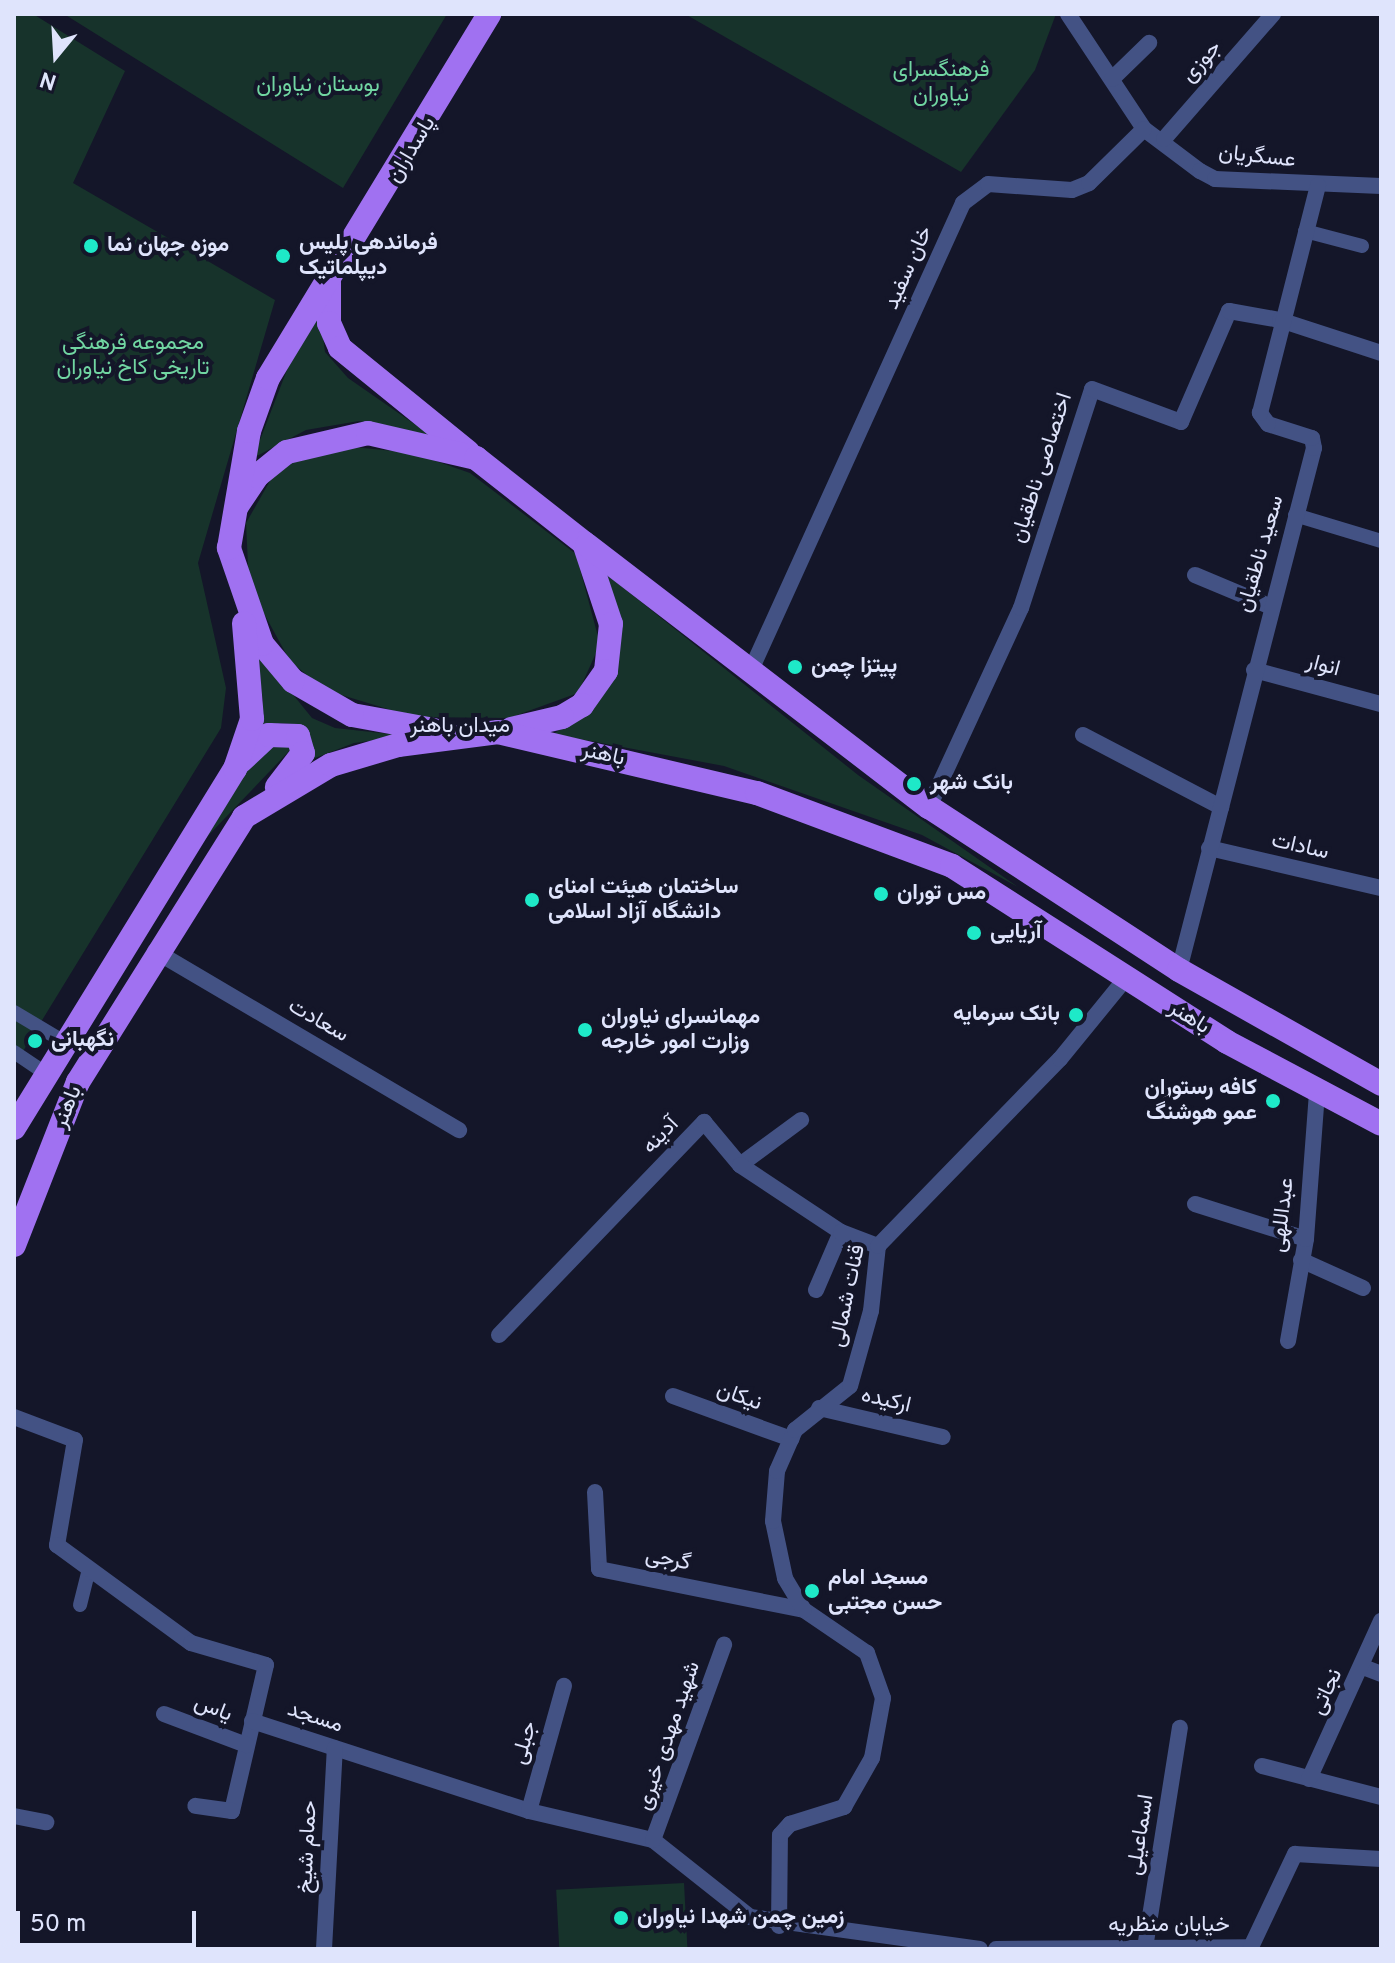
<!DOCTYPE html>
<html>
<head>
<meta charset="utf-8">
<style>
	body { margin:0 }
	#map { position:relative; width:1395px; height:1963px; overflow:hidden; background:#141629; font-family:Overpass,Vazirmatn,sans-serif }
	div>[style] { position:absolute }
	.green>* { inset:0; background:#17332b; transform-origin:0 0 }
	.service>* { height:14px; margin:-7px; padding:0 7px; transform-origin:7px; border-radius:7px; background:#435284 }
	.minor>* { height:16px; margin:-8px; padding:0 8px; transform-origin:8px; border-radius:8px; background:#435284 }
	.primary>* { height:24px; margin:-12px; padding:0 12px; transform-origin:12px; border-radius:12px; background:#a071f1 }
	.dots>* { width:22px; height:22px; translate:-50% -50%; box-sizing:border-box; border:4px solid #141629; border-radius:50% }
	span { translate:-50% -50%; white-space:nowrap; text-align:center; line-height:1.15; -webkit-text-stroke:8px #141629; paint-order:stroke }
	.street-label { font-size:22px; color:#dfe4fc }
	.park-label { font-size:22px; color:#71d6a2 }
	.poi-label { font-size:22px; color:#dfe4fc; font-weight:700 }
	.left { translate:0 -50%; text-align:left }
	.right { translate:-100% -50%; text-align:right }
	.frame { position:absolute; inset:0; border:16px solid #dfe4fc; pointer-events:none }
	.north { position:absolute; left:16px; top:16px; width:80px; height:80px; -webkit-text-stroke:6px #141629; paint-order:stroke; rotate:198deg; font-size:22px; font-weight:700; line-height:32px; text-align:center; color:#dfe4fc }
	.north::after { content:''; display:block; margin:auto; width:28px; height:36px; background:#dfe4fc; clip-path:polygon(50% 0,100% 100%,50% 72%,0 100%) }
	.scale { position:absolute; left:16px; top:1911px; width:180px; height:36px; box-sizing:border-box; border:4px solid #dfe4fc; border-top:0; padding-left:10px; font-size:24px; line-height:28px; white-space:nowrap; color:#dfe4fc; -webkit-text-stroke:6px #141629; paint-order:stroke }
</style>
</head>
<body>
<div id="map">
	<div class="green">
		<div style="clip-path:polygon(14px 14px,33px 14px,125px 71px,73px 183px,275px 300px,198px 563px,226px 688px,221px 728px,14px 1066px)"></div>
		<div style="clip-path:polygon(64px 14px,447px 14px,343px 188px)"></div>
		<div style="clip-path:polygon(685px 14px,1056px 14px,1035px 70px,961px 172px)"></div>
		<div style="clip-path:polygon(317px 292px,325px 352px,348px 378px,433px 437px,359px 421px,306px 430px,253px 458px)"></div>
		<div style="clip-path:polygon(344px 446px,413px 453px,470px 473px,576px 554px,600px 644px,578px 693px,509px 718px,414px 717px,325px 690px,290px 661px,249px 586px,246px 523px,271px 479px,291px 463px)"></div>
		<div style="clip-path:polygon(606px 574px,858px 775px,1018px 887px,922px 835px,724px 766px,553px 734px,584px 715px,622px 632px)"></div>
		<div style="clip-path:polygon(256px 649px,312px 718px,335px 728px,408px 736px,354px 743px,310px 760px,294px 724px,280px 723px,254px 737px,263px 701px)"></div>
		<div style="clip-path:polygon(260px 747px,293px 747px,204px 840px,208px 826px)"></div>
		<div style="left:684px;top:1883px;width:66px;height:128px;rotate:87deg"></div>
	</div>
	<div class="service">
		<div style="left:1305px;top:231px;width:59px;rotate:14.7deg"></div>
		<div style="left:1295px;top:515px;width:90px;rotate:16.8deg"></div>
		<div style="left:14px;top:1012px;width:61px;rotate:30.8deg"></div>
		<div style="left:14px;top:1052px;width:40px;rotate:34deg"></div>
		<div style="left:80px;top:1605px;width:37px;rotate:-76deg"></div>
	</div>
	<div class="minor">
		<div style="left:1068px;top:14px;width:138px;rotate:56.5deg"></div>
		<div style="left:1144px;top:129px;width:70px;rotate:36.9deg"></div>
		<div style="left:1200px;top:171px;width:17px;rotate:28deg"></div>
		<div style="left:1215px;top:179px;width:166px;rotate:2.4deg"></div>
		<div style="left:1112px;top:79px;width:52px;rotate:-44.2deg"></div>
		<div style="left:1164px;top:139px;width:166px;rotate:-48.9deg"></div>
		<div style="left:1195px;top:575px;width:80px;rotate:22.7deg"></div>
		<div style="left:751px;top:670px;width:513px;rotate:-65.58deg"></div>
		<div style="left:963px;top:203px;width:31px;rotate:-37deg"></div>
		<div style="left:988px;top:184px;width:84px;rotate:4.1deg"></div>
		<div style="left:1072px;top:190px;width:18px;rotate:-22deg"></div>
		<div style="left:1089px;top:183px;width:77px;rotate:-44.5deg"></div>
		<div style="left:1254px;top:670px;width:131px;rotate:15deg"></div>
		<div style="left:1083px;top:735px;width:156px;rotate:27.6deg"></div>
		<div style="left:929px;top:807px;width:219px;rotate:-65.2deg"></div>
		<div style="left:1021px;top:608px;width:230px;rotate:-72deg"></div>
		<div style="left:1092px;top:389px;width:95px;rotate:20.3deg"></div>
		<div style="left:1181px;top:422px;width:121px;rotate:-66.6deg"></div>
		<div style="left:1229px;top:311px;width:52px;rotate:10deg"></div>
		<div style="left:1280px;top:320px;width:106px;rotate:18.1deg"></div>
		<div style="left:1209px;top:848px;width:177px;rotate:13.1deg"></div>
		<div style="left:155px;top:951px;width:353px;rotate:30.5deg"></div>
		<div style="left:1179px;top:970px;width:539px;rotate:-75.5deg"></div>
		<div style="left:1314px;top:448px;width:10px;rotate:-101deg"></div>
		<div style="left:1312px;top:438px;width:46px;rotate:-162.3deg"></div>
		<div style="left:1268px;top:424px;width:14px;rotate:-126deg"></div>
		<div style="left:1260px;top:413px;width:235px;rotate:-75.7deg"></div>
		<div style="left:740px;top:1165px;width:76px;rotate:-36.4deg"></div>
		<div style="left:1195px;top:1204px;width:116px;rotate:17.5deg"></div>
		<div style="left:1301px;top:1260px;width:68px;rotate:24.3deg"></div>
		<div style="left:816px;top:1290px;width:63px;rotate:-66.7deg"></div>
		<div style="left:499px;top:1335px;width:296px;rotate:-46.1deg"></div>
		<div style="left:704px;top:1122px;width:56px;rotate:50.1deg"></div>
		<div style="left:740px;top:1165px;width:121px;rotate:33.6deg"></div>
		<div style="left:841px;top:1232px;width:40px;rotate:21deg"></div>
		<div style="left:1288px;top:1341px;width:104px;rotate:-80deg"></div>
		<div style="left:1306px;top:1239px;width:145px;rotate:-85.7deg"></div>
		<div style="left:673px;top:1396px;width:126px;rotate:20deg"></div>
		<div style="left:819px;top:1408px;width:127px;rotate:13.2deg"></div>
		<div style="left:14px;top:1417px;width:65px;rotate:20.7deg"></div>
		<div style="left:75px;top:1440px;width:107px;rotate:99.7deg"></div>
		<div style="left:57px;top:1545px;width:166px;rotate:36.2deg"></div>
		<div style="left:191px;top:1643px;width:78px;rotate:16.3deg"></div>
		<div style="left:266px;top:1665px;width:150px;rotate:103.1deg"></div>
		<div style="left:232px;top:1811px;width:37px;rotate:-172deg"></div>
		<div style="left:595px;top:1492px;width:77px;rotate:87deg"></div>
		<div style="left:599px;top:1569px;width:209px;rotate:11.3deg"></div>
		<div style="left:1363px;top:1667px;width:19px;rotate:21deg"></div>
		<div style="left:164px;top:1714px;width:88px;rotate:20.7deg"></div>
		<div style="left:252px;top:1721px;width:291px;rotate:18deg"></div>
		<div style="left:529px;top:1811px;width:127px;rotate:13.2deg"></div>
		<div style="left:653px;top:1840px;width:124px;rotate:38.4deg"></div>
		<div style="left:750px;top:1917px;width:232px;rotate:7.9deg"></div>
		<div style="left:1262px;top:1766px;width:123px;rotate:14.6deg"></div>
		<div style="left:1309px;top:1779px;width:174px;rotate:-65.5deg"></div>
		<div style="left:529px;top:1811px;width:130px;rotate:-74.4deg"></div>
		<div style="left:14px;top:1816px;width:33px;rotate:11deg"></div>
		<div style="left:653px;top:1840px;width:208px;rotate:-70deg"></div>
		<div style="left:779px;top:1926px;width:91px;rotate:-89.4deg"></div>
		<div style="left:780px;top:1835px;width:15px;rotate:-48deg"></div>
		<div style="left:790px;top:1824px;width:57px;rotate:-17.5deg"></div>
		<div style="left:844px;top:1807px;width:56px;rotate:-60.3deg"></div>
		<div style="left:872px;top:1758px;width:61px;rotate:-79.6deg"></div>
		<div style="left:883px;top:1698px;width:48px;rotate:-109.6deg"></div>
		<div style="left:867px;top:1653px;width:76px;rotate:-145.7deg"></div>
		<div style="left:804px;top:1610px;width:37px;rotate:-121deg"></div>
		<div style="left:785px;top:1578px;width:58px;rotate:-101.9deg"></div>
		<div style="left:773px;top:1521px;width:50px;rotate:-85.4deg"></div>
		<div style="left:777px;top:1471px;width:45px;rotate:-66.3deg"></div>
		<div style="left:795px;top:1430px;width:70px;rotate:-38.7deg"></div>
		<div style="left:850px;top:1386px;width:78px;rotate:-74.4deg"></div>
		<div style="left:871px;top:1311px;width:65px;rotate:-83.9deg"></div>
		<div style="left:878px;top:1246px;width:261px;rotate:-45.8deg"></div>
		<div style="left:1060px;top:1059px;width:104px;rotate:-50.8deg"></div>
		<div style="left:1145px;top:1948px;width:223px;rotate:-81deg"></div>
		<div style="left:324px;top:1949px;width:201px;rotate:-86.9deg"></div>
		<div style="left:996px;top:1949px;width:255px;rotate:-0.4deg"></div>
		<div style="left:1251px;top:1947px;width:103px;rotate:-64.7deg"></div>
		<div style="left:1295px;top:1854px;width:86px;rotate:3.3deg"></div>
	</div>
	<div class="primary">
		<div style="left:329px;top:283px;width:40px;rotate:90deg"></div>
		<div style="left:329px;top:323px;width:27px;rotate:66deg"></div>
		<div style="left:340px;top:348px;width:165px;rotate:39.1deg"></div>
		<div style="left:237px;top:506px;width:36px;rotate:-56deg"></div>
		<div style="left:257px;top:476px;width:38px;rotate:-39deg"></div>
		<div style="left:287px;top:452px;width:83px;rotate:-13.2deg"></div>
		<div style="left:368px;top:433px;width:111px;rotate:13deg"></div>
		<div style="left:476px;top:458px;width:137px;rotate:38.2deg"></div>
		<div style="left:584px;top:543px;width:85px;rotate:71.6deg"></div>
		<div style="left:611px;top:624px;width:47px;rotate:96.1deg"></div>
		<div style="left:606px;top:671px;width:42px;rotate:125.2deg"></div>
		<div style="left:582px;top:705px;width:23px;rotate:149deg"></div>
		<div style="left:562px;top:717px;width:52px;rotate:166.8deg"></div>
		<div style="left:587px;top:545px;width:431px;rotate:37.5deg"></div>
		<div style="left:929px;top:807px;width:298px;rotate:33.1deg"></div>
		<div style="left:1179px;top:970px;width:232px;rotate:29.4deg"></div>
		<div style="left:434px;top:730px;width:83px;rotate:-169.6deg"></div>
		<div style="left:352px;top:715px;width:68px;rotate:-150deg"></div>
		<div style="left:293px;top:681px;width:48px;rotate:-130deg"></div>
		<div style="left:262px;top:644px;width:102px;rotate:-109deg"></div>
		<div style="left:229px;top:548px;width:119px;rotate:-80.3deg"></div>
		<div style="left:249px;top:431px;width:56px;rotate:-70.3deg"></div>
		<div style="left:268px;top:378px;width:426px;rotate:-58.7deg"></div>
		<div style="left:241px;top:761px;width:38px;rotate:-43deg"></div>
		<div style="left:269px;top:735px;width:29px;rotate:2deg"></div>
		<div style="left:298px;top:736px;width:18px;rotate:74deg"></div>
		<div style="left:303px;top:753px;width:43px;rotate:127.4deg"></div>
		<div style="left:14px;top:1128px;width:422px;rotate:-58.4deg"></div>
		<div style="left:235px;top:769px;width:53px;rotate:-71.2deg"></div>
		<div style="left:252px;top:719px;width:96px;rotate:-94.8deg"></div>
		<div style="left:14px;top:1245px;width:175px;rotate:-68.6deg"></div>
		<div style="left:78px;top:1082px;width:313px;rotate:-57.9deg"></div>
		<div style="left:244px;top:817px;width:101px;rotate:-30.9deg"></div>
		<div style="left:331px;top:765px;width:70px;rotate:-16.6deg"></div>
		<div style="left:398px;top:745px;width:101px;rotate:-7.4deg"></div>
		<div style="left:498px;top:732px;width:266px;rotate:13.3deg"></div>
		<div style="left:757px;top:793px;width:208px;rotate:20.5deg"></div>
		<div style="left:952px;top:866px;width:326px;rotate:32.6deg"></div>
		<div style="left:1227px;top:1042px;width:174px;rotate:28deg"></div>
	</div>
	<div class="dots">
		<div style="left:91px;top:246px;background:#1ee9c8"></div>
		<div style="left:283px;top:256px;background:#1ee9c8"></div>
		<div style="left:795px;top:667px;background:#1ee9c8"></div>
		<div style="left:914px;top:784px;background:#1ee9c8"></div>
		<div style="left:881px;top:894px;background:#1ee9c8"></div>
		<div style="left:532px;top:900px;background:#1ee9c8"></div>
		<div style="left:974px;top:933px;background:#1ee9c8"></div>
		<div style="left:1076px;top:1015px;background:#1ee9c8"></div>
		<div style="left:585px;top:1030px;background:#1ee9c8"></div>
		<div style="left:35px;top:1041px;background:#1ee9c8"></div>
		<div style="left:1273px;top:1101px;background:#1ee9c8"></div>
		<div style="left:812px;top:1591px;background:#1ee9c8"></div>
		<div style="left:621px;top:1918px;background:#1ee9c8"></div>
	</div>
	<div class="street-label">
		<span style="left:1202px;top:62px;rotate:-48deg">جوزی</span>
		<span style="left:412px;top:150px;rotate:-59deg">پاسداران</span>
		<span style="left:1257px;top:157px;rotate:6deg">عسگریان</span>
		<span style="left:909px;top:268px;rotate:-66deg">خان سفید</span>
		<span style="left:1042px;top:468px;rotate:-72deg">اختصاصی ناطقیان</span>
		<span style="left:1261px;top:554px;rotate:-74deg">سعید ناطقیان</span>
		<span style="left:1323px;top:666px;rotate:15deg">انوار</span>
		<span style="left:460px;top:727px">میدان باهنر</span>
		<span style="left:603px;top:755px;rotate:12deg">باهنر</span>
		<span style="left:1300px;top:847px;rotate:13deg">سادات</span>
		<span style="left:1189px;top:1018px;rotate:32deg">باهنر</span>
		<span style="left:318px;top:1021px;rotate:30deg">سعادت</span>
		<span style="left:68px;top:1107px;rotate:-68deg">باهنر</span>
		<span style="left:661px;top:1136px;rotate:-46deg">آدینه</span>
		<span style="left:1283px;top:1215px;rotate:-83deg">عبداللهی</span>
		<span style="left:848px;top:1296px;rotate:-78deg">قنات شمالى</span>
		<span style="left:739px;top:1397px;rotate:20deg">نیکان</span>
		<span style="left:886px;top:1401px;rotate:13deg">ارکیده</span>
		<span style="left:668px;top:1560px;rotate:11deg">گرجی</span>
		<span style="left:1327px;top:1692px;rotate:-65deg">نجاتی</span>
		<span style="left:213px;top:1709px;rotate:21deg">یاس</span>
		<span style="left:315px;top:1718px;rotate:18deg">مسجد</span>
		<span style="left:669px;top:1736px;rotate:-71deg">شهید مهدی خیری</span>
		<span style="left:525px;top:1743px;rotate:-74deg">جبلی</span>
		<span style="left:1141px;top:1835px;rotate:-81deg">اسماعیلی</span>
		<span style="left:308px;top:1847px;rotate:-87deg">حمام شیخ</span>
		<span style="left:1169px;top:1926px">خیابان منظریه</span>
	</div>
	<div class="park-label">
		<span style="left:941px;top:83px">فرهنگسرای<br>نیاوران</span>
		<span style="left:318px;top:86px">بوستان نیاوران</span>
		<span style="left:133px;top:356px">مجموعه فرهنگی<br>تاریخی کاخ نیاوران</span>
	</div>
	<div class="poi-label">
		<span class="left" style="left:299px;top:256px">فرماندهی پلیس<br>دیپلماتیک</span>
		<span class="left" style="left:107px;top:246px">موزه جهان نما</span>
		<span class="left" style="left:811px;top:667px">پیتزا چمن</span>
		<span class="left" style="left:930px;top:784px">بانک شهر</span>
		<span class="left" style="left:548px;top:900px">ساختمان هیئت امنای<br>دانشگاه آزاد اسلامی</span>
		<span class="left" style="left:897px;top:894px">مس توران</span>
		<span class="left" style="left:990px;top:933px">آریایی</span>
		<span class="right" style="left:1060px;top:1015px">بانک سرمایه</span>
		<span class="left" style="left:601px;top:1030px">مهمانسرای نیاوران<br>وزارت امور خارجه</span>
		<span class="left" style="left:51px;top:1041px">نگهبانی</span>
		<span class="right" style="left:1257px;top:1101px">کافه رستوران<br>عمو هوشنگ</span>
		<span class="left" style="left:828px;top:1591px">مسجد امام<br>حسن مجتبی</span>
		<span class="left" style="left:637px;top:1918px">زمین چمن شهدا نیاوران</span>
	</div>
	<div class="frame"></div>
	<div class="north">N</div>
	<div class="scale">50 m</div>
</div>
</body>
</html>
